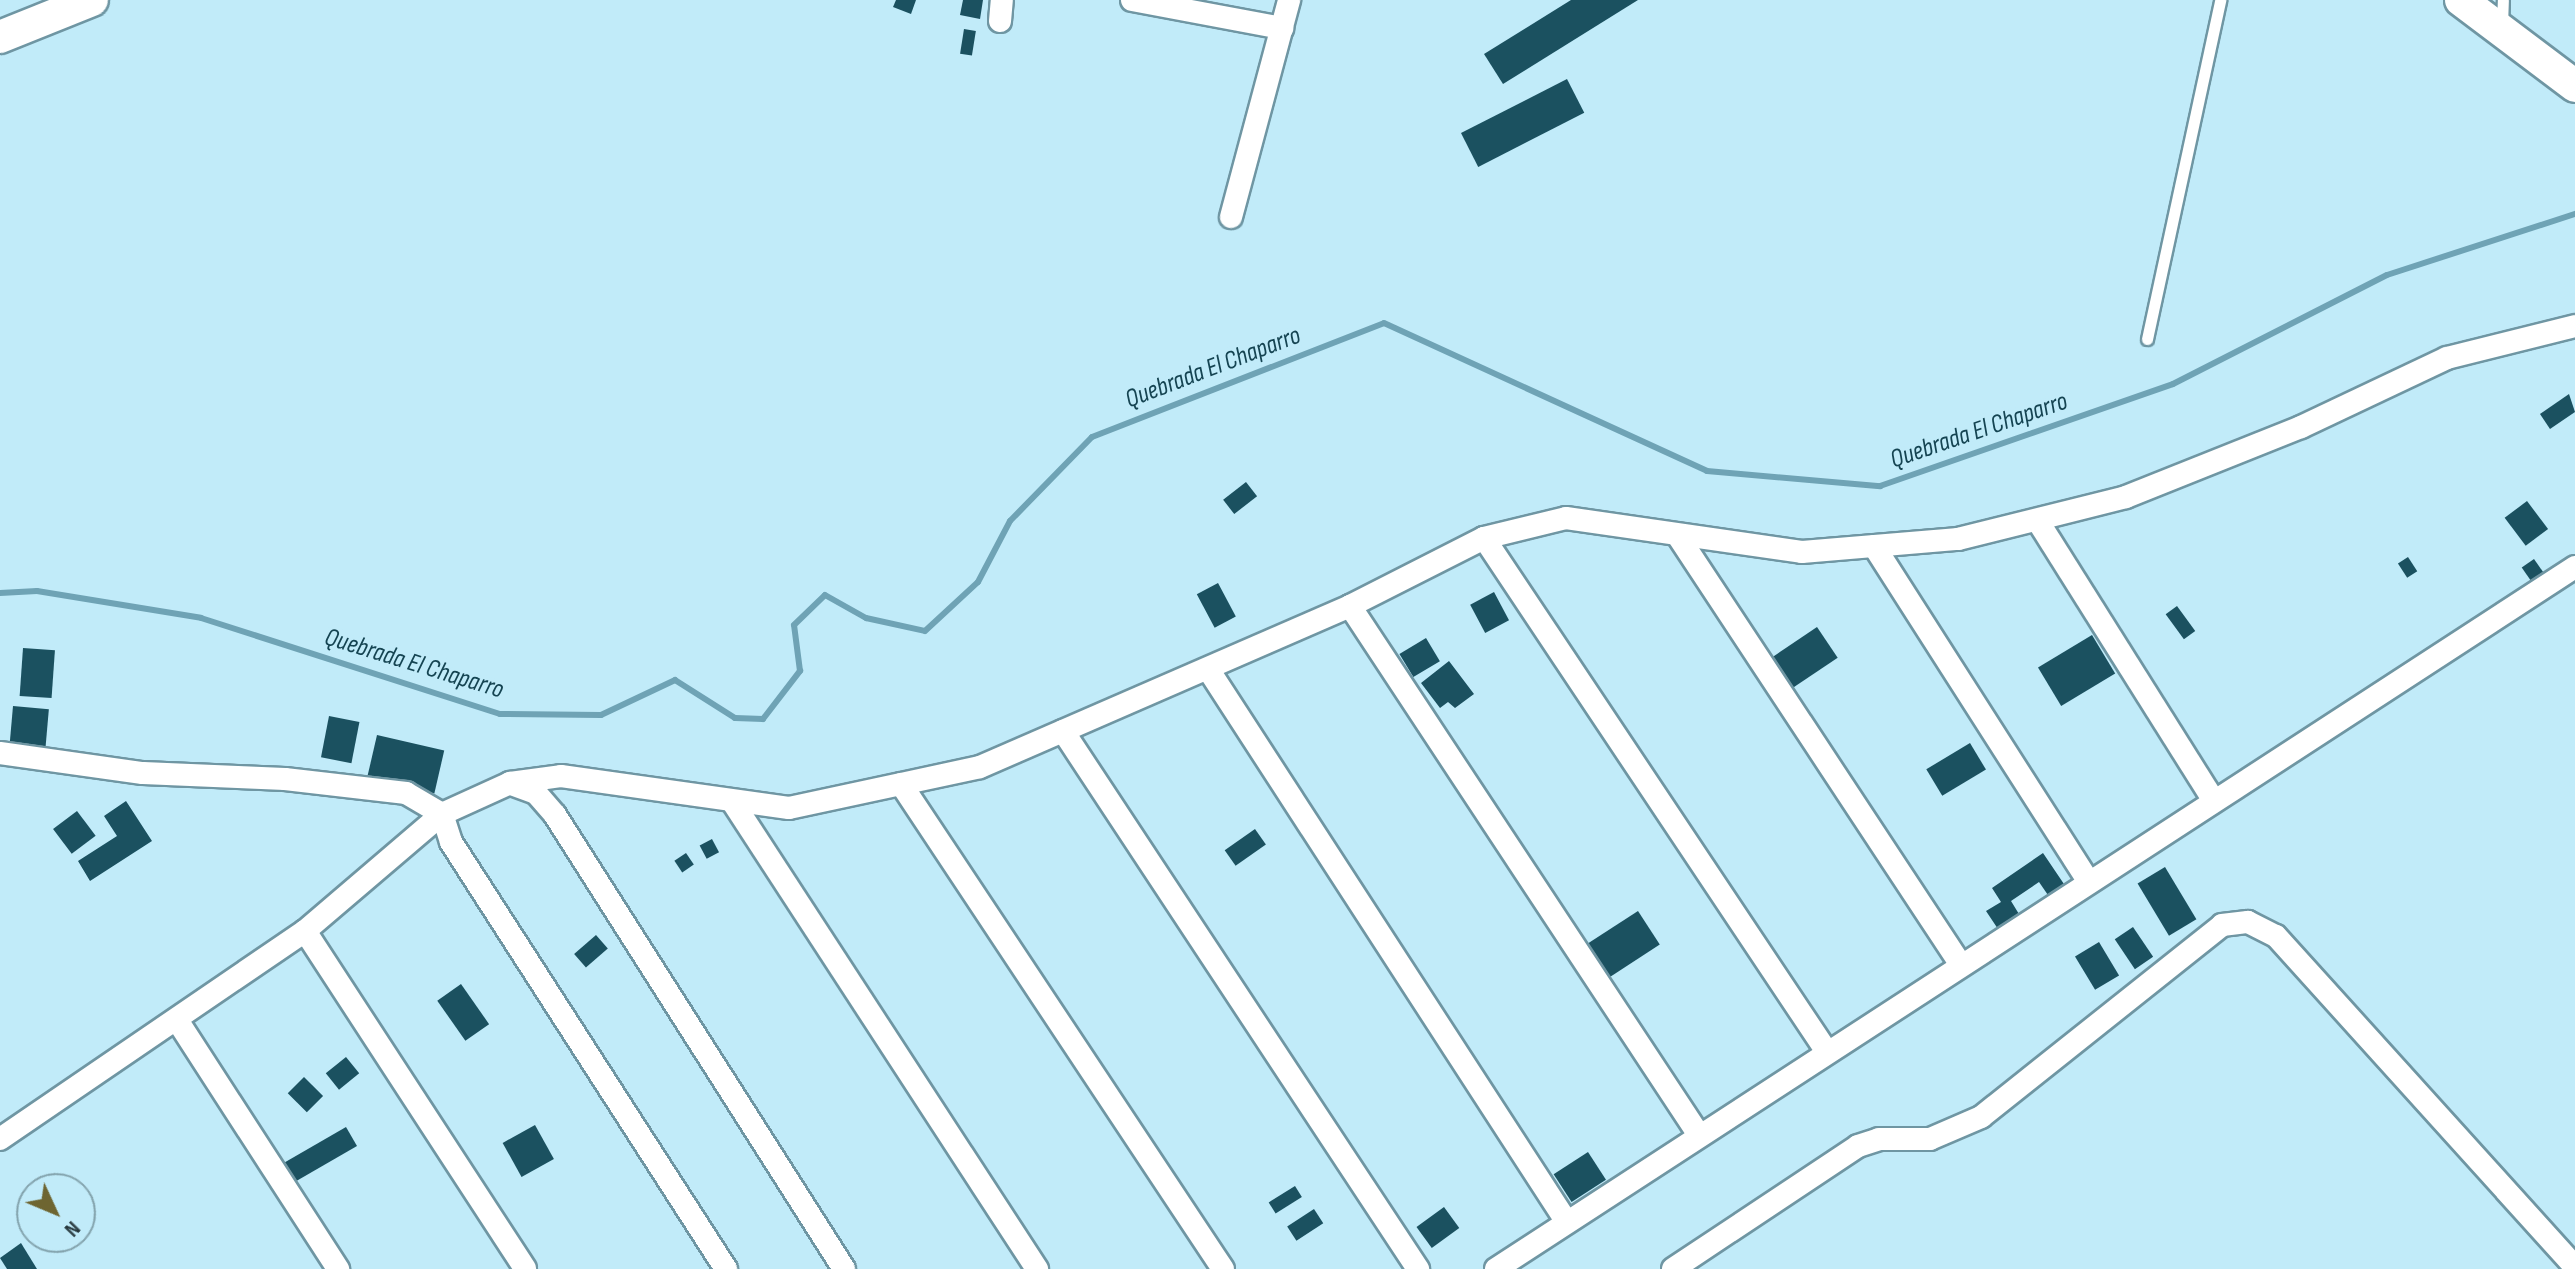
<!DOCTYPE html>
<html>
<head>
<meta charset="utf-8">
<style>
	body { margin:0 }
	#map { position:relative; width:2575px; height:1269px; overflow:hidden; background:#c1ebf9; font-family:"Sofia Sans Condensed",sans-serif }
	div>[style] { position:absolute }
	.stream>* { height:6px; margin:-3px; padding:0 3px; transform-origin:3px; border-radius:3px; background:#6fa3b5 }
	.building>* { inset:0; background:#1b5160; transform-origin:0 0 }
	.roads { filter:drop-shadow(2px 0 #6f96a3) drop-shadow(-2px 0 #6f96a3) drop-shadow(0 2px #6f96a3) drop-shadow(0 -2px #6f96a3) }
	.lane>* { height:11px; margin:-5.5px; padding:0 5.5px; transform-origin:5.5px; border-radius:5.5px; background:#fff }
	.street>* { height:22px; margin:-11px; padding:0 11px; transform-origin:11px; border-radius:11px; background:#fff }
	.secondary>* { height:32px; margin:-16px; padding:0 16px; transform-origin:16px; border-radius:16px; background:#fff }
	span { translate:-50% -50%; white-space:nowrap; text-align:center; line-height:1.15; -webkit-text-stroke:8px #c1ebf9; paint-order:stroke }
	.water-label { font-size:26px; color:#154452; font-style:italic }
	.north { position:absolute; left:16px; top:1173px; width:80px; height:80px; box-sizing:border-box; background:#c1ebf9; border:2px solid #83a3ad; border-radius:50%; rotate:134deg; font-size:22px; font-weight:700; line-height:32px; text-align:center; color:#26373c }
	.north::after { content:''; display:block; margin:auto; width:28px; height:36px; background:#6e6531; clip-path:polygon(50% 0,100% 100%,50% 72%,0 100%) }
</style>
</head>
<body>
<div id="map">
	<div class="stream">
		<div style="left:0;top:593px;width:37px;rotate:-3deg"></div>
		<div style="left:37px;top:591px;width:166px;rotate:9.3deg"></div>
		<div style="left:201px;top:618px;width:314px;rotate:17.8deg"></div>
		<div style="left:500px;top:714px;width:101px;rotate:0.6deg"></div>
		<div style="left:601px;top:715px;width:82px;rotate:-25.3deg"></div>
		<div style="left:675px;top:680px;width:71px;rotate:32.3deg"></div>
		<div style="left:735px;top:718px;width:28px;rotate:2deg"></div>
		<div style="left:763px;top:719px;width:61px;rotate:-52.4deg"></div>
		<div style="left:800px;top:671px;width:46px;rotate:-97.4deg"></div>
		<div style="left:794px;top:625px;width:43px;rotate:-44.1deg"></div>
		<div style="left:825px;top:595px;width:47px;rotate:29.3deg"></div>
		<div style="left:866px;top:618px;width:60px;rotate:12.4deg"></div>
		<div style="left:925px;top:631px;width:72px;rotate:-42.8deg"></div>
		<div style="left:978px;top:582px;width:69px;rotate:-62.3deg"></div>
		<div style="left:1010px;top:521px;width:117px;rotate:-45.7deg"></div>
		<div style="left:1092px;top:437px;width:313px;rotate:-21.3deg"></div>
		<div style="left:1384px;top:323px;width:355px;rotate:24.6deg"></div>
		<div style="left:1707px;top:471px;width:174px;rotate:5deg"></div>
		<div style="left:1880px;top:486px;width:310px;rotate:-19.2deg"></div>
		<div style="left:2173px;top:384px;width:240px;rotate:-27deg"></div>
		<div style="left:2387px;top:275px;width:198px;rotate:-18deg"></div>
	</div>
	<div class="building">
		<div style="clip-path:polygon(896px 0,916px 0,911px 14px,893px 7px)"></div>
		<div style="clip-path:polygon(963px 0,983px 0,980px 19px,960px 15px)"></div>
		<div style="clip-path:polygon(1571px 0,1638px 0,1503px 84px,1484px 54px)"></div>
		<div style="left:964px;top:29px;width:12px;height:25px;rotate:9deg"></div>
		<div style="left:1567px;top:79px;width:38px;height:119px;rotate:63deg"></div>
		<div style="clip-path:polygon(2569px 394px,2575px 412px,2550px 429px,2540px 414px)"></div>
		<div style="left:1246px;top:482px;width:18px;height:29px;rotate:52deg"></div>
		<div style="left:2527px;top:501px;width:35px;height:28px;rotate:53deg"></div>
		<div style="left:2408px;top:557px;width:17px;height:12px;rotate:57deg"></div>
		<div style="left:2534px;top:559px;width:16px;height:15px;rotate:55deg"></div>
		<div style="left:1218px;top:583px;width:38px;height:24px;rotate:62deg"></div>
		<div style="left:1494px;top:592px;width:32px;height:27px;rotate:62deg"></div>
		<div style="left:2177px;top:606px;width:31px;height:14px;rotate:54deg"></div>
		<div style="left:1817px;top:627px;width:37px;height:54px;rotate:56deg"></div>
		<div style="left:2092px;top:635px;width:45px;height:63px;rotate:59deg"></div>
		<div style="left:1426px;top:638px;width:27px;height:31px;rotate:59deg"></div>
		<div style="left:23px;top:648px;width:32px;height:48px;rotate:4deg"></div>
		<div style="clip-path:polygon(1449px 661px,1474px 694px,1455px 708px,1448px 702px,1440px 708px,1421px 683px)"></div>
		<div style="left:13px;top:706px;width:36px;height:44px;rotate:5deg"></div>
		<div style="left:329px;top:716px;width:31px;height:42px;rotate:11deg"></div>
		<div style="left:377px;top:735px;width:69px;height:44px;rotate:13deg"></div>
		<div style="left:1970px;top:743px;width:31px;height:51px;rotate:59deg"></div>
		<div style="clip-path:polygon(126px 801px,152px 841px,90px 881px,78px 861px,117px 836px,104px 816px)"></div>
		<div style="left:77px;top:811px;width:31px;height:30px;rotate:53deg"></div>
		<div style="left:1255px;top:829px;width:19px;height:37px;rotate:55deg"></div>
		<div style="left:712px;top:839px;width:15px;height:14px;rotate:62deg"></div>
		<div style="left:686px;top:853px;width:14px;height:14px;rotate:56deg"></div>
		<div style="clip-path:polygon(2043px 853px,2066px 887px,2050px 898px,2039px 882px,2011px 901px,2022px 919px,2000px 932px,1986px 911px,2001px 902px,1992px 888px)"></div>
		<div style="left:2165px;top:867px;width:61px;height:32px;rotate:59deg"></div>
		<div style="left:1638px;top:911px;width:40px;height:64px;rotate:57deg"></div>
		<div style="left:2133px;top:927px;width:36px;height:22px;rotate:56deg"></div>
		<div style="left:596px;top:935px;width:18px;height:29px;rotate:49deg"></div>
		<div style="left:2099px;top:942px;width:39px;height:28px;rotate:59deg"></div>
		<div style="left:461px;top:984px;width:49px;height:29px;rotate:55deg"></div>
		<div style="left:346px;top:1057px;width:21px;height:26px;rotate:51deg"></div>
		<div style="left:304px;top:1077px;width:27px;height:23px;rotate:45deg"></div>
		<div style="left:535px;top:1125px;width:39px;height:37px;rotate:61deg"></div>
		<div style="left:346px;top:1127px;width:22px;height:81px;rotate:60deg"></div>
		<div style="left:1588px;top:1152px;width:33px;height:41px;rotate:57deg"></div>
		<div style="left:1295px;top:1186px;width:13px;height:31px;rotate:58deg"></div>
		<div style="left:1444px;top:1207px;width:26px;height:34px;rotate:54deg"></div>
		<div style="left:1314px;top:1209px;width:17px;height:32px;rotate:57deg"></div>
		<div style="clip-path:polygon(21px 1243px,37px 1269px,7px 1269px,0 1258px)"></div>
	</div>
	<div class="roads">
		<div class="lane">
			<div style="left:2502px;top:25px;width:25px;rotate:-88deg"></div>
			<div style="left:2147px;top:339px;width:347px;rotate:-77.8deg"></div>
		</div>
		<div class="street">
			<div style="left:1132px;top:0;width:153px;rotate:10.6deg"></div>
			<div style="left:1000px;top:21px;width:21px;rotate:-85deg"></div>
			<div style="left:1231px;top:217px;width:225px;rotate:-75deg"></div>
			<div style="left:2039px;top:523px;width:328px;rotate:57.8deg"></div>
			<div style="left:1678px;top:536px;width:514px;rotate:56.59deg"></div>
			<div style="left:1484px;top:538px;width:618px;rotate:56.28deg"></div>
			<div style="left:1874px;top:546px;width:399px;rotate:57.4deg"></div>
			<div style="left:1350px;top:606px;width:630px;rotate:56.59deg"></div>
			<div style="left:1208px;top:669px;width:658px;rotate:57.03deg"></div>
			<div style="left:1063px;top:731px;width:645px;rotate:56.58deg"></div>
			<div style="left:0;top:753px;width:144px;rotate:8deg"></div>
			<div style="left:143px;top:773px;width:142px;rotate:2.4deg"></div>
			<div style="left:285px;top:779px;width:122px;rotate:6.6deg"></div>
			<div style="left:406px;top:793px;width:42px;rotate:30.3deg"></div>
			<div style="left:442px;top:814px;width:75px;rotate:-24.5deg"></div>
			<div style="left:510px;top:783px;width:51px;rotate:-7.8deg"></div>
			<div style="left:561px;top:776px;width:230px;rotate:8deg"></div>
			<div style="left:789px;top:808px;width:195px;rotate:-12.1deg"></div>
			<div style="left:980px;top:767px;width:404px;rotate:-23.5deg"></div>
			<div style="left:1350px;top:606px;width:150px;rotate:-26.9deg"></div>
			<div style="left:1484px;top:538px;width:84px;rotate:-13.7deg"></div>
			<div style="left:1566px;top:518px;width:238px;rotate:8.2deg"></div>
			<div style="left:1802px;top:552px;width:157px;rotate:-4.8deg"></div>
			<div style="left:1958px;top:539px;width:173px;rotate:-14deg"></div>
			<div style="left:2126px;top:497px;width:188px;rotate:-21.8deg"></div>
			<div style="left:2301px;top:427px;width:161px;rotate:-25.3deg"></div>
			<div style="left:2447px;top:358px;width:132px;rotate:-14deg"></div>
			<div style="left:511px;top:784px;width:27px;rotate:20deg"></div>
			<div style="left:536px;top:793px;width:29px;rotate:49deg"></div>
			<div style="left:555px;top:815px;width:538px;rotate:57.52deg"></div>
			<div style="left:901px;top:784px;width:582px;rotate:56.42deg"></div>
			<div style="left:732px;top:801px;width:559px;rotate:56.91deg"></div>
			<div style="left:305px;top:931px;width:403px;rotate:56.9deg"></div>
			<div style="left:177px;top:1020px;width:297px;rotate:57.1deg"></div>
			<div style="left:0;top:1139px;width:369px;rotate:-34.3deg"></div>
			<div style="left:305px;top:931px;width:180px;rotate:-40.5deg"></div>
			<div style="left:442px;top:814px;width:29px;rotate:72deg"></div>
			<div style="left:451px;top:842px;width:508px;rotate:57.22deg"></div>
			<div style="left:1496px;top:1269px;width:1287px;rotate:-33.05deg"></div>
			<div style="left:1673px;top:1269px;width:222px;rotate:-33.6deg"></div>
			<div style="left:1858px;top:1146px;width:22px;rotate:-18deg"></div>
			<div style="left:1879px;top:1139px;width:51px"></div>
			<div style="left:1930px;top:1139px;width:56px;rotate:-23.3deg"></div>
			<div style="left:1981px;top:1117px;width:308px;rotate:-38.5deg"></div>
			<div style="left:2222px;top:925px;width:26px;rotate:-7deg"></div>
			<div style="left:2248px;top:922px;width:31px;rotate:27deg"></div>
			<div style="left:2276px;top:936px;width:446px;rotate:47.9deg"></div>
		</div>
		<div class="secondary">
			<div style="left:2461px;top:0;width:143px;rotate:37deg"></div>
			<div style="left:0;top:37px;width:99px;rotate:-21.9deg"></div>
		</div>
	</div>
	<div class="water-label">
		<span style="left:1213px;top:368px;rotate:-21deg">Quebrada El Chaparro</span>
		<span style="left:1979px;top:431px;rotate:-19deg">Quebrada El Chaparro</span>
		<span style="left:414px;top:664px;rotate:17deg">Quebrada El Chaparro</span>
	</div>
	<div class="north">N</div>
</div>
</body>
</html>
